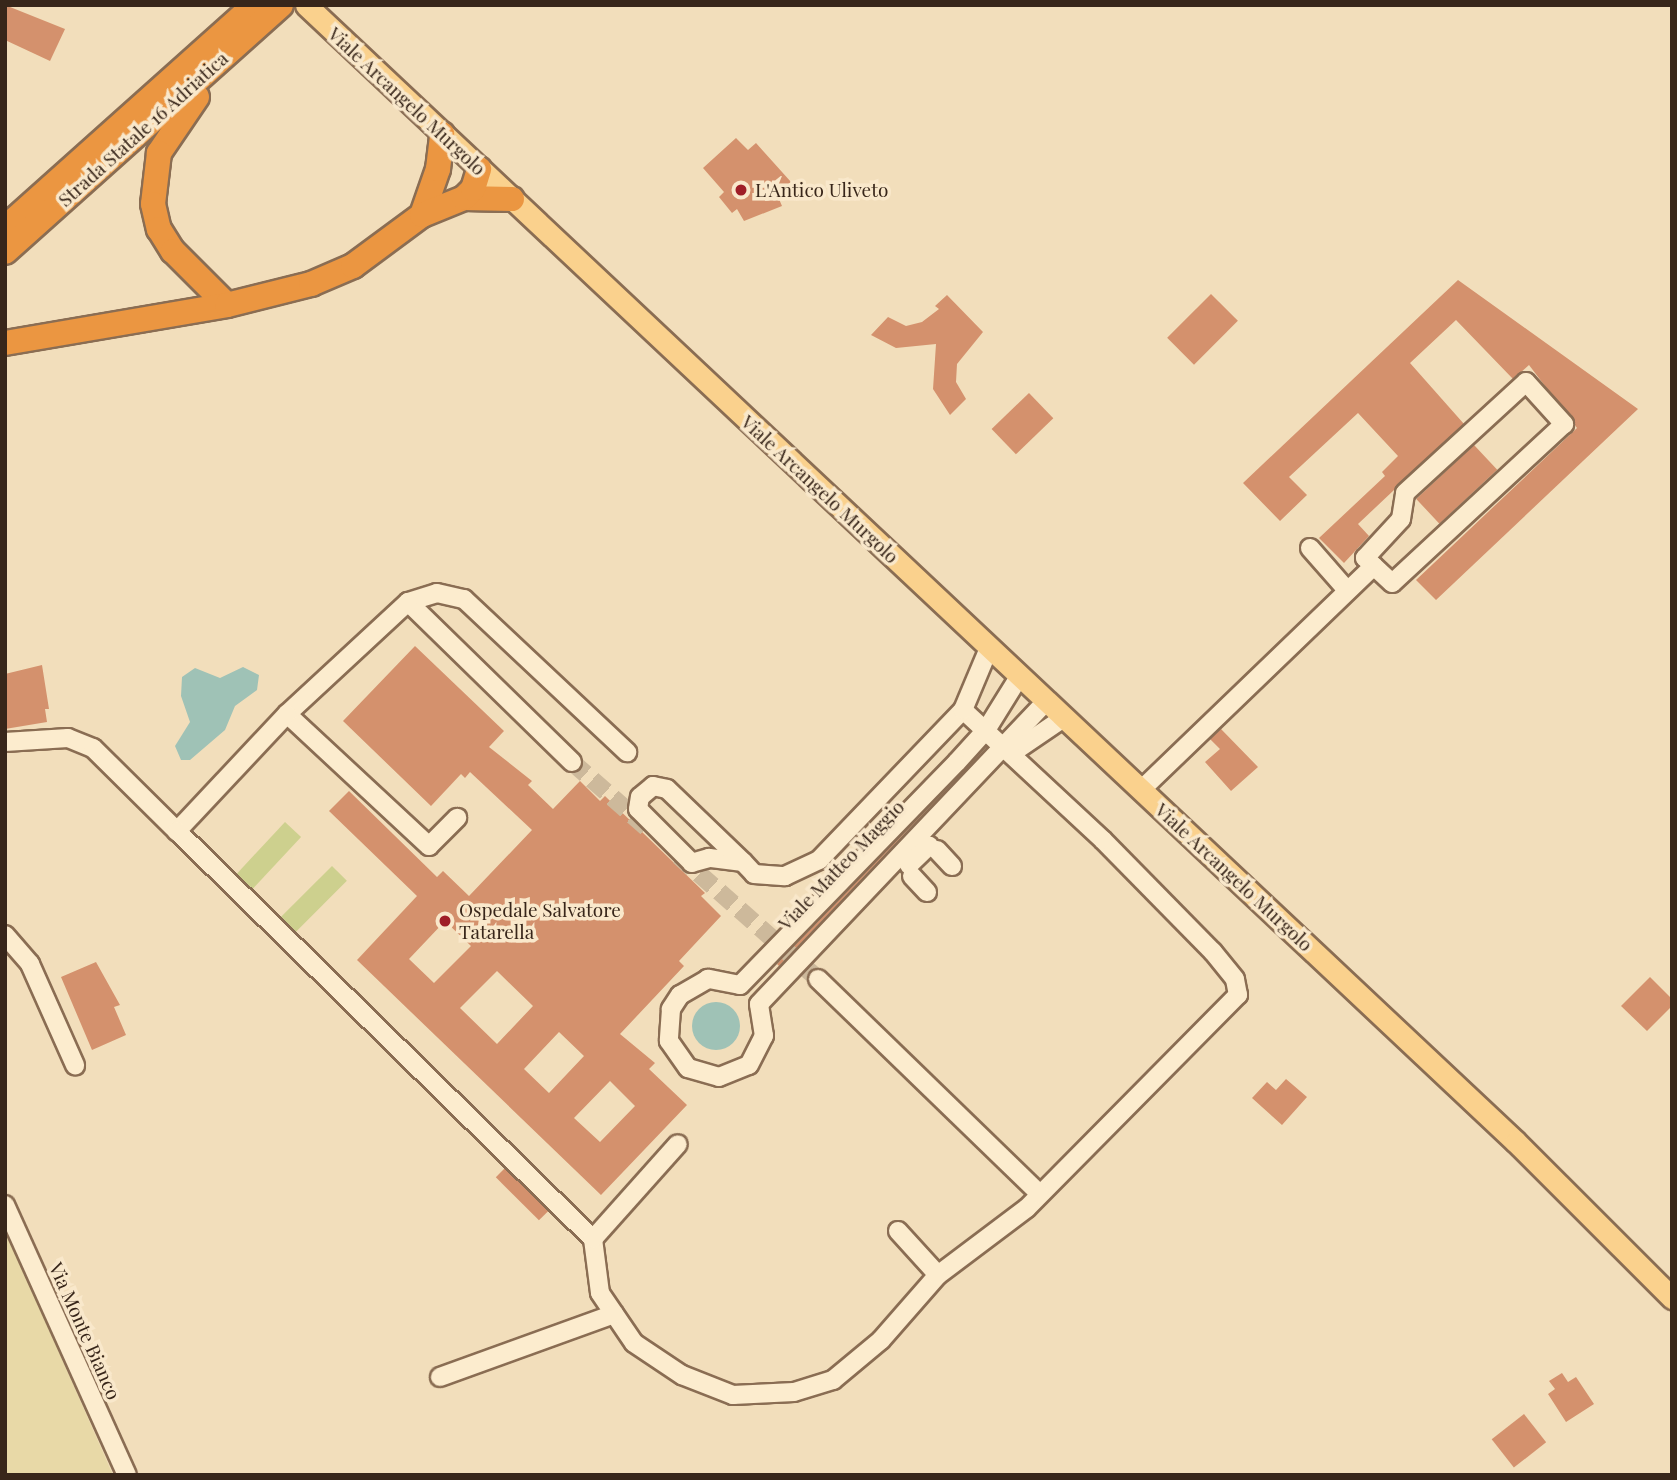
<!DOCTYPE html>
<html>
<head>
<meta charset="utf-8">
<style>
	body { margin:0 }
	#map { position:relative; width:1677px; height:1480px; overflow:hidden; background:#f2debb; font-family:"Playfair Display",serif }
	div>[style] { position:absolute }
	.farmland>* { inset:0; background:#e8d9a7 }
	.green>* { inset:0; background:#cdd08e; transform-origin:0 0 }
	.water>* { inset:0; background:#9fc2b6 }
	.round { border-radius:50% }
	.building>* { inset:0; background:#d4916d; transform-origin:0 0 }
	.minor-tunnel>* { height:18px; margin-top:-9px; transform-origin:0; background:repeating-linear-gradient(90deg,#cdb99b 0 18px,transparent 0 27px) }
	.roads { filter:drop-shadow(2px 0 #8a6d53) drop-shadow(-2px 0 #8a6d53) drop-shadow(0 2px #8a6d53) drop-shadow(0 -2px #8a6d53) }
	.minor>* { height:18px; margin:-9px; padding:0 9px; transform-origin:9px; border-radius:9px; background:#fcecce }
	.major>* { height:21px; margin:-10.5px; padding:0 10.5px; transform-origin:10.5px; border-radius:10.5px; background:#fad18d }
	.highway>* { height:24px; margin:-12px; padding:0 12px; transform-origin:12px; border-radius:12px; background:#eb9641 }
	.dots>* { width:19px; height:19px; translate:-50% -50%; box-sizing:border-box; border:4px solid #f9e8cb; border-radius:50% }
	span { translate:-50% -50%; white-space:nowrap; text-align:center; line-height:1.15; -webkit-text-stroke:7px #f9e8cb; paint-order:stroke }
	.street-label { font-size:19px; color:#38261a }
	.poi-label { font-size:19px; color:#38261a }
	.left { translate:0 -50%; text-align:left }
	.frame { position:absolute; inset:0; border:7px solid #38261a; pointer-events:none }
</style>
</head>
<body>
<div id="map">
	<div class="farmland">
		<div style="clip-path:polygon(5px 1230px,113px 1475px,5px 1475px)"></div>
	</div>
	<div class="green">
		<div style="left:285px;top:822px;width:22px;height:73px;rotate:43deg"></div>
		<div style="left:332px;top:866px;width:21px;height:73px;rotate:45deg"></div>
	</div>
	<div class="water">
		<div style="clip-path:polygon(243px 667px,259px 675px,257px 690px,235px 706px,225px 730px,190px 760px,181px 760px,175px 746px,190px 722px,181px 696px,182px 677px,195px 668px,220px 678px)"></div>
		<div class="round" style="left:692px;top:1002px;width:48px;height:48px"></div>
	</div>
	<div class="building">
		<div style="clip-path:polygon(5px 5px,65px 29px,50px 61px,5px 40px)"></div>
		<div style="clip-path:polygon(736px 138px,748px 150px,756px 143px,791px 182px,776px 192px,782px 206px,744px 221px,737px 209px,732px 213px,719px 197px,724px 192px,703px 168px)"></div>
		<div style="clip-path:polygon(1458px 280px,1638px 409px,1436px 600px,1416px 580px,1577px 428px,1529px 365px,1513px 379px,1456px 320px,1410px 363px,1464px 424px,1358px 524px,1369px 536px,1344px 563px,1319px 538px,1385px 476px,1382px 472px,1398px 456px,1358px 413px,1289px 477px,1307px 495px,1280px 521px,1243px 483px)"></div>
		<div style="left:1211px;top:294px;width:38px;height:62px;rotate:45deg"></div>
		<div style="clip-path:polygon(947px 295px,983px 332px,957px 364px,956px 382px,966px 399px,950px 415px,933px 389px,936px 344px,896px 348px,871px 335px,888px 317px,906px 326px,922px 322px,939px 309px,935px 306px)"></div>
		<div style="left:1029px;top:393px;width:35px;height:52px;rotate:46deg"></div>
		<div style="left:1474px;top:445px;width:34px;height:79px;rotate:47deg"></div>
		<div style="clip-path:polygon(evenodd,415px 646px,504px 731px,489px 747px,532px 781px,528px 785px,553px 809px,580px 781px,600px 801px,605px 796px,705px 893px,701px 896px,721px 916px,679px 961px,684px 966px,620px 1034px,655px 1063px,649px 1069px,687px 1105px,601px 1195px,357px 960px,417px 896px,329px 811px,349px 791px,437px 877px,443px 871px,469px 896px,532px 830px,470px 772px,465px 778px,461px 774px,431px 806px,343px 721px,415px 646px,445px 921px,471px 946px,434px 983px,409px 959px,445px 921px,415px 646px,497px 971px,533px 1006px,497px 1044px,460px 1008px,497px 971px,415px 646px,559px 1032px,584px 1056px,549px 1093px,524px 1069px,559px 1032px,415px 646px,610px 1081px,635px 1106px,600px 1142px,574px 1118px,610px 1081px)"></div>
		<div style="clip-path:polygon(42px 665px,49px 709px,45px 709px,47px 722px,5px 729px,5px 674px)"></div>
		<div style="clip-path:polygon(1221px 729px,1258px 767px,1231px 791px,1205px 762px,1220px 749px,1210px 739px)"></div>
		<div style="clip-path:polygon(960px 775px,779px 966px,777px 964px)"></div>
		<div style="clip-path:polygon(96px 962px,120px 1005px,114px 1007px,126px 1035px,92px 1050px,61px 977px)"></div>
		<div style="clip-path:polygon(1650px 977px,1672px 999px,1672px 1006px,1647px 1031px,1621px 1006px)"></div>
		<div style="clip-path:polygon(1286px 1079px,1307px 1097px,1282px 1125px,1252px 1098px,1267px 1082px,1276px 1090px)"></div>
		<div style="left:505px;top:1168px;width:61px;height:13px;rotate:45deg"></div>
		<div style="clip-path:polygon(1562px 1373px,1568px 1382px,1576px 1377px,1594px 1404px,1566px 1422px,1548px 1394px,1555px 1389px,1549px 1381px)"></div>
		<div style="left:1524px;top:1414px;width:36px;height:41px;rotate:52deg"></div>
	</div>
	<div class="minor-tunnel">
		<div style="left:572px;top:762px;width:100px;rotate:41.3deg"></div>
		<div style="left:679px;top:856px;width:186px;rotate:41.5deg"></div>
	</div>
	<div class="roads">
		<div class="minor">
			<div style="left:1526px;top:382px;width:57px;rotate:47.9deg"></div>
			<div style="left:1564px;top:424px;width:234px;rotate:137.2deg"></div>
			<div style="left:1392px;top:583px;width:37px;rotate:-137deg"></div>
			<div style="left:1365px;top:558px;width:53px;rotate:-47.3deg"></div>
			<div style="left:1401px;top:519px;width:26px;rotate:-81deg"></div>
			<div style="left:1405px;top:493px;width:164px;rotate:-42.5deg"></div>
			<div style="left:1310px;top:548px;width:55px;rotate:48.7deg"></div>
			<div style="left:408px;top:602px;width:30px;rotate:-17deg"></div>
			<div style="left:437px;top:593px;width:28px;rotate:13deg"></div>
			<div style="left:464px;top:599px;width:224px;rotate:43.2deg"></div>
			<div style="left:1019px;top:677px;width:62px;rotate:121.9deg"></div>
			<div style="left:986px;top:730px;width:43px;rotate:132.2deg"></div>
			<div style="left:957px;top:762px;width:311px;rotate:134.2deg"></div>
			<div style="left:740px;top:985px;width:33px;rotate:-169deg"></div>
			<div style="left:708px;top:979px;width:32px;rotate:150deg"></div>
			<div style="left:680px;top:995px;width:17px;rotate:123deg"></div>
			<div style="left:671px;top:1009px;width:32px;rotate:94deg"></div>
			<div style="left:669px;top:1041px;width:33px;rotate:55deg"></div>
			<div style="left:688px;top:1068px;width:32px;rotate:16deg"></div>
			<div style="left:719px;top:1077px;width:32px;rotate:-22deg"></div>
			<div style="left:749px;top:1065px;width:33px;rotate:-63deg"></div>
			<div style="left:764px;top:1036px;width:32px;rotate:-99deg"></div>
			<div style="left:759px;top:1004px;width:417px;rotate:-46.5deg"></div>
			<div style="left:287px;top:714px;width:194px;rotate:42.9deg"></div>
			<div style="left:429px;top:846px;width:40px;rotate:-45deg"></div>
			<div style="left:5px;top:742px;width:63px;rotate:-3.6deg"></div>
			<div style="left:68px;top:738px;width:27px;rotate:22deg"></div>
			<div style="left:93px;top:748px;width:118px;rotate:44.7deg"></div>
			<div style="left:1012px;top:753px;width:60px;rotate:-34.2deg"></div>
			<div style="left:572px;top:762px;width:229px;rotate:-135.7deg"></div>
			<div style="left:408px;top:602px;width:165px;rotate:137.2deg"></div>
			<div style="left:287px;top:714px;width:161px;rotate:133.2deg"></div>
			<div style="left:177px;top:831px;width:583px;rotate:44.44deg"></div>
			<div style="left:593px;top:1239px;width:54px;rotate:82.6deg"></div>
			<div style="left:600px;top:1293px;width:60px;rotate:55.8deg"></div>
			<div style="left:634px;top:1343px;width:58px;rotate:33.7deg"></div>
			<div style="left:682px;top:1375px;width:55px;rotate:21.4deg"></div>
			<div style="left:733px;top:1395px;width:61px;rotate:-2.8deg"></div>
			<div style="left:794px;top:1392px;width:41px;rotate:-17.1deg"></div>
			<div style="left:833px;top:1380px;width:62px;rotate:-39.8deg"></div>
			<div style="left:881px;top:1340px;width:86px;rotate:-48.8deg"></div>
			<div style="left:938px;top:1275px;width:111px;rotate:-37deg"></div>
			<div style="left:1027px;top:1208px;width:300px;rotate:-45.3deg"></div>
			<div style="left:1238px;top:995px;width:16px;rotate:-101deg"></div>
			<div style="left:1235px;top:979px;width:35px;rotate:-129deg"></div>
			<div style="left:1213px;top:952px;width:157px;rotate:-134.5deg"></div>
			<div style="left:1103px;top:840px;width:191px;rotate:-137.1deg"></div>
			<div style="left:1141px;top:790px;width:323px;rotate:-43.9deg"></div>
			<div style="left:937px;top:850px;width:22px;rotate:47deg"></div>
			<div style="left:743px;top:862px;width:34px;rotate:-173deg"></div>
			<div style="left:709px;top:858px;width:18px;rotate:164deg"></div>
			<div style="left:692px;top:863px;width:76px;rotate:-135deg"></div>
			<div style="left:638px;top:809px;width:12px;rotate:-81deg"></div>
			<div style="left:640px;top:797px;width:17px;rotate:-40deg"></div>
			<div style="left:653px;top:786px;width:14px;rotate:12deg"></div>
			<div style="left:667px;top:789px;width:105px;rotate:43.8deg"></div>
			<div style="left:743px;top:862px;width:16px;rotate:47deg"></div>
			<div style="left:754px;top:874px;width:31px;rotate:4deg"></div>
			<div style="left:785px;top:876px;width:38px;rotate:-25deg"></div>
			<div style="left:819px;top:860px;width:208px;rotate:-46.2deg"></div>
			<div style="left:963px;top:710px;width:67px;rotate:-67.2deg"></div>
			<div style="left:909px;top:865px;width:28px;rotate:-44deg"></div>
			<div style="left:912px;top:876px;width:22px;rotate:47deg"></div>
			<div style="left:5px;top:935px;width:38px;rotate:49deg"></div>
			<div style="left:30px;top:964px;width:111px;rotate:66deg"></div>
			<div style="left:818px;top:979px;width:308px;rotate:44.1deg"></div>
			<div style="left:5px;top:1205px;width:296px;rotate:65.7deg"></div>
			<div style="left:898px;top:1231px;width:59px;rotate:47.7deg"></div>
			<div style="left:593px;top:1239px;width:127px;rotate:-48.2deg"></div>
			<div style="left:440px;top:1377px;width:185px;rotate:-19.9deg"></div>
		</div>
		<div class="major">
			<div style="left:306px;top:5px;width:1660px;rotate:43.22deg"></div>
			<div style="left:1516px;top:1142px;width:221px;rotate:45deg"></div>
		</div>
		<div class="highway">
			<div style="left:197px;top:97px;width:68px;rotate:124.2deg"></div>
			<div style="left:159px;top:153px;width:51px;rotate:96.7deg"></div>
			<div style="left:153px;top:204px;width:26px;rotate:77deg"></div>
			<div style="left:159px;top:229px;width:26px;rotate:58deg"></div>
			<div style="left:173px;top:251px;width:76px;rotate:45deg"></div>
			<div style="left:464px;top:198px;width:48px;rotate:1.2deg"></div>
			<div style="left:422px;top:215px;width:49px;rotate:-70.8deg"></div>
			<div style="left:438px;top:169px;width:35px;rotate:-83deg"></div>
			<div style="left:5px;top:228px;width:334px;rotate:-41.8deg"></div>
			<div style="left:5px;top:252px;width:370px;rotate:-41.8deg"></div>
			<div style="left:5px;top:343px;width:225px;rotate:-9.7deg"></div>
			<div style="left:227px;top:305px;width:87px;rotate:-14deg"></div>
			<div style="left:311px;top:284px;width:46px;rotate:-23.2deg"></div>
			<div style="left:353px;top:266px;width:86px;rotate:-36.5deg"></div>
			<div style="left:422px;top:215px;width:45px;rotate:-22deg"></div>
			<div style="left:464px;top:198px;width:13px;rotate:-45deg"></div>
			<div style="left:473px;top:189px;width:21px;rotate:-73deg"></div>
		</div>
	</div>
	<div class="dots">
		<div style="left:741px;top:190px;background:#9f1e27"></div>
		<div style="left:445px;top:921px;background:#9f1e27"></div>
	</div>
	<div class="street-label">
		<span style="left:407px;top:101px;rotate:43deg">Viale Arcangelo Murgolo</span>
		<span style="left:143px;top:129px;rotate:-42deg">Strada Statale 16 Adriatica</span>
		<span style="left:820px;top:489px;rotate:43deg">Viale Arcangelo Murgolo</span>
		<span style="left:841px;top:865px;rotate:-46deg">Viale Matteo Maggio</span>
		<span style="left:1234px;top:877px;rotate:43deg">Viale Arcangelo Murgolo</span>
		<span style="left:85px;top:1331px;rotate:66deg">Via Monte Bianco</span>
	</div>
	<div class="poi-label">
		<span class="left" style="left:755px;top:190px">L'Antico Uliveto</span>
		<span class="left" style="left:459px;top:921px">Ospedale Salvatore<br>Tatarella</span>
	</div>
	<div class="frame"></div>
</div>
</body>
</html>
